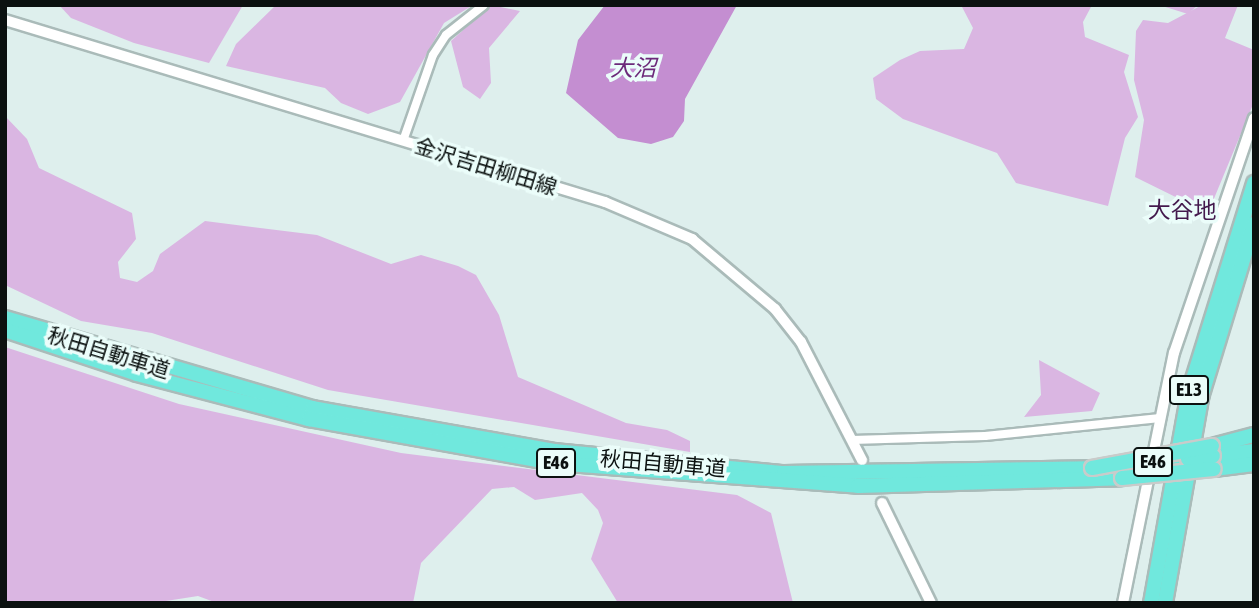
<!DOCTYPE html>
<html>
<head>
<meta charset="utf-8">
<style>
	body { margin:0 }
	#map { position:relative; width:1259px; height:608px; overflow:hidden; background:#deefed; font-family:"Asap Condensed","Noto Sans JP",sans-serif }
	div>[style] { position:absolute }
	.green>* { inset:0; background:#dab6e2 }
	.water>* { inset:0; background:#c48ed1 }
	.roads { filter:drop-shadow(2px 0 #aabbb9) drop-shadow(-2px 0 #aabbb9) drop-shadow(0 2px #aabbb9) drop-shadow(0 -2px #aabbb9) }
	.minor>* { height:8px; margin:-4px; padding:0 4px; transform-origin:4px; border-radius:4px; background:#fff }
	.tertiary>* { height:10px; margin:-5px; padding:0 5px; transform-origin:5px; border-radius:5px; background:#fff }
	.secondary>* { height:10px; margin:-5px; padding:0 5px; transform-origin:5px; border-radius:5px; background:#fff }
	.motorway>* { height:14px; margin:-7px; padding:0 7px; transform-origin:7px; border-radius:7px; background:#70e8dd }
	.bridges { filter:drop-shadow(2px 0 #c9cbca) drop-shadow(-2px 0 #c9cbca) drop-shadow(0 2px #c9cbca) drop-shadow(0 -2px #c9cbca) }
	.motorway-bridge>* { height:14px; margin:-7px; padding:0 7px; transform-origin:7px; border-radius:7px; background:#70e8dd }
	span { translate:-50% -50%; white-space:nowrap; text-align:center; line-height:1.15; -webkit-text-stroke:7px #ebfdfa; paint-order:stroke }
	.shield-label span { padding:2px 5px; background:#ebfdfa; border:2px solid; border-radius:5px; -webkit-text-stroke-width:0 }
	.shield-label { font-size:19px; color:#0b1110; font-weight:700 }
	.street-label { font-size:21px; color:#0b1110 }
	.water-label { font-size:23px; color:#6c2a7a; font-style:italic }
	.neighbourhood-label { font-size:23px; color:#43194d }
	.frame { position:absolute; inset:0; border:7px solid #0b1110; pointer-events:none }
</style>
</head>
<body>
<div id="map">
	<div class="green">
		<div style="clip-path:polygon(59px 5px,243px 5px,209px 63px,134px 43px,71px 18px)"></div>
		<div style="clip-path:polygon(276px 5px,473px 5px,444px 23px,400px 102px,368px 114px,341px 103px,325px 88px,226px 66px,236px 44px)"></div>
		<div style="clip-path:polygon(491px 5px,520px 11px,489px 48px,491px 83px,480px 99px,463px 87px,451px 41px)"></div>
		<div style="clip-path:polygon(961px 5px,1092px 5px,1083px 22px,1085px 37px,1129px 55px,1124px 72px,1138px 117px,1125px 138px,1108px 206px,1016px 183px,997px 153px,903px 119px,876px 99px,873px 78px,900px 60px,920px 51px,964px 49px,973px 28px)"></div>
		<div style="clip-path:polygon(1159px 5px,1198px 5px,1188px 14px)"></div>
		<div style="clip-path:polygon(1202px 5px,1238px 5px,1225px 38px,1254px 50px,1254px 102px,1208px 213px,1135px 177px,1144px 120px,1134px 80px,1136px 31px,1143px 20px,1168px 23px)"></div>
		<div style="clip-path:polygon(5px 116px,27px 139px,39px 168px,132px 213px,136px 239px,118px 262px,120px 278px,137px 282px,153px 271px,160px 254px,205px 221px,317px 235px,391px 264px,421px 255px,458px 266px,476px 275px,499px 315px,518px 377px,626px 423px,667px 430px,690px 441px,690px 452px,328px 390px,152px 333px,81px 321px,5px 285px)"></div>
		<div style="clip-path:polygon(5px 347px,179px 404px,401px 453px,737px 495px,771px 513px,793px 603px,618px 603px,591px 559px,603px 523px,598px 510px,582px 493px,535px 500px,514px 487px,492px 489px,421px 563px,413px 603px,217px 603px,198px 596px,153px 603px,5px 603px)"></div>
		<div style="clip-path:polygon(1039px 360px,1100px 393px,1092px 411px,1024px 417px,1041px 395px)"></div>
	</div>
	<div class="water">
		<div style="clip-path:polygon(605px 5px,737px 5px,685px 99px,684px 121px,673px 137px,651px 144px,618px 138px,566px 93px,578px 40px)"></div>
	</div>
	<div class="roads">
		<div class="minor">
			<div style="left:403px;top:141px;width:91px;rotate:-70.8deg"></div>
			<div style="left:433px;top:55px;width:24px;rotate:-57deg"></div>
			<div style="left:446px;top:35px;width:48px;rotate:-38.3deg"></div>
			<div style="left:852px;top:440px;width:133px;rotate:-1.7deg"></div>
			<div style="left:985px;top:436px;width:176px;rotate:-5.9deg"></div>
		</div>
		<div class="tertiary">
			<div style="left:1123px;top:603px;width:255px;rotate:-78.5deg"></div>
			<div style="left:1174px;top:353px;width:248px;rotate:-71.2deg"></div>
		</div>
		<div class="secondary">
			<div style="left:5px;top:20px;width:627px;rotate:16.87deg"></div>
			<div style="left:605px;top:202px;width:95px;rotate:23deg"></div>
			<div style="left:692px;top:239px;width:109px;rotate:40.1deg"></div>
			<div style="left:775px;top:309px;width:42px;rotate:51.8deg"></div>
			<div style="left:801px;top:342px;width:133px;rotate:62.7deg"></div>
			<div style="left:882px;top:503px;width:111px;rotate:63.9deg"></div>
		</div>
		<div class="motorway">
			<div style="left:5px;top:318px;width:321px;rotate:16.3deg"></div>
			<div style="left:313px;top:408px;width:245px;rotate:10.1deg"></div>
			<div style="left:554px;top:451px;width:231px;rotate:5.5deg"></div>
			<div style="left:784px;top:473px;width:308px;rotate:-0.9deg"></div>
			<div style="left:5px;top:330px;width:139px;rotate:18.4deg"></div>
			<div style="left:137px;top:374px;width:178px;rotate:14.7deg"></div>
			<div style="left:309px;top:419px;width:249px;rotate:10.2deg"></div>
			<div style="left:554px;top:463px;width:305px;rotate:4.3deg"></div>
			<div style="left:858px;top:486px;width:264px;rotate:-1.7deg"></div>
			<div style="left:1212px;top:446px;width:43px;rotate:-14.7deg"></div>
			<div style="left:1213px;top:456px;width:41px;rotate:-7deg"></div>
			<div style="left:1214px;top:469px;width:40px;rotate:-7.1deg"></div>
			<div style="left:1151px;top:603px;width:214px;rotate:-79.8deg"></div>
			<div style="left:1189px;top:392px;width:219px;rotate:-72.7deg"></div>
			<div style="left:1165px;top:603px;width:212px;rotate:-80deg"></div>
			<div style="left:1202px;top:394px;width:178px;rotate:-73deg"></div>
		</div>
	</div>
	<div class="bridges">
		<div class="motorway-bridge">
			<div style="left:1188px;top:459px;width:25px;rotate:-7deg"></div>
			<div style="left:1092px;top:468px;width:122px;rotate:-10.4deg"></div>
			<div style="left:1122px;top:478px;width:92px;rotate:-5.6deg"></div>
		</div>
	</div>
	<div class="shield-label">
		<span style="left:1189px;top:390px">E13</span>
		<span style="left:1153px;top:462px">E46</span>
		<span style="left:556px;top:463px">E46</span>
	</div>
	<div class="street-label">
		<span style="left:486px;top:166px;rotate:17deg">金沢吉田柳田線</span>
		<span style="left:109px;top:352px;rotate:17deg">秋田自動車道</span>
		<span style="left:663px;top:463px;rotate:5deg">秋田自動車道</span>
	</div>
	<div class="water-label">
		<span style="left:633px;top:68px">大沼</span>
	</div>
	<div class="neighbourhood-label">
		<span style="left:1182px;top:210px">大谷地</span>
	</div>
	<div class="frame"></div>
</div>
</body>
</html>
